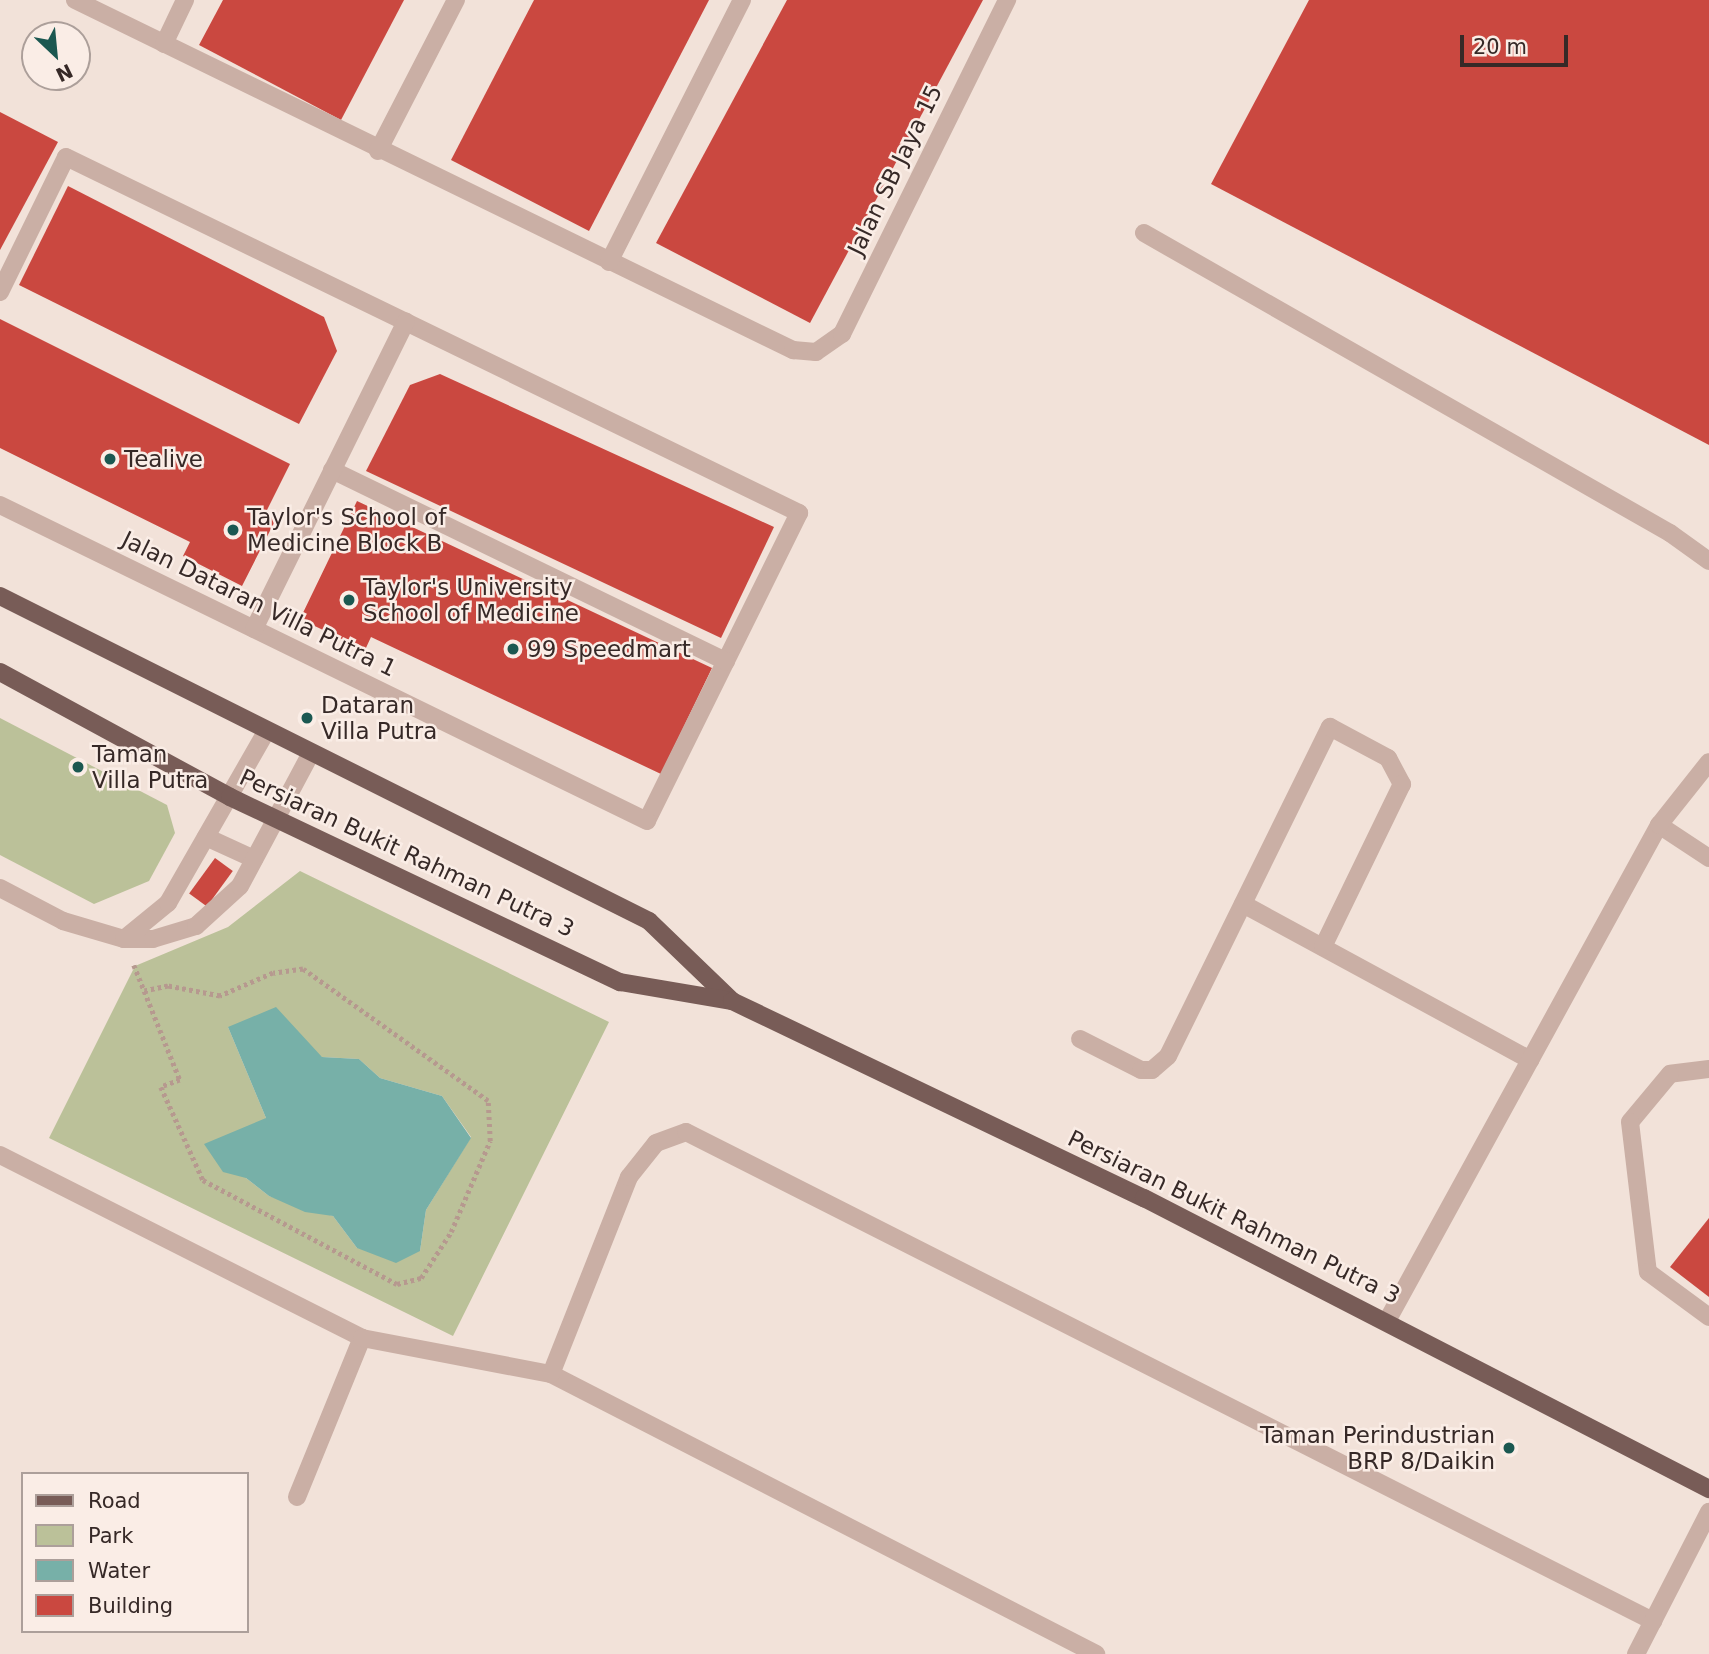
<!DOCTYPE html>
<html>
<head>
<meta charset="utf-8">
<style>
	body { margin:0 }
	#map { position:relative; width:1709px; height:1654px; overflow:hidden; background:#f2e2d9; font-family:"DejaVu Sans",sans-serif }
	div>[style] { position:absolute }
	.green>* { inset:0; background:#bbc199 }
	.water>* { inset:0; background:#77b0a8 }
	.building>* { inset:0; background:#ca4840; transform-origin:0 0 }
	.path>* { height:4.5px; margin-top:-2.25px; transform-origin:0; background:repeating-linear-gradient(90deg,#b6998f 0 3.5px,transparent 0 7px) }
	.minor>* { height:18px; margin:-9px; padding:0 9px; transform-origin:9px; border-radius:9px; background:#caafa5 }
	.major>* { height:18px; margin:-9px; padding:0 9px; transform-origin:9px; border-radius:9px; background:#785c57 }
	.dots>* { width:19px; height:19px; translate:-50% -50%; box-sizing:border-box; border:4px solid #faede6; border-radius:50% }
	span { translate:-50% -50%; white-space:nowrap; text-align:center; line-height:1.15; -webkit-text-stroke:5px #faede6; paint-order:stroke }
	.street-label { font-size:23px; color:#362927 }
	.poi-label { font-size:23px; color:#362927 }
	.left { translate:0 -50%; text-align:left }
	.right { translate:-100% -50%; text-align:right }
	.legend { position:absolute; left:21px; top:1472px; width:228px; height:161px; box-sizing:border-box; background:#faede6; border:2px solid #ac9f9a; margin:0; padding:9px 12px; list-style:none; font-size:21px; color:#362927 }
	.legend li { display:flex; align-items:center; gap:14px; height:35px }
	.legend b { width:35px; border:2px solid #ac9f9a }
	.north { position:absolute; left:21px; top:21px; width:70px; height:70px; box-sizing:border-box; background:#faede6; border:2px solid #ac9f9a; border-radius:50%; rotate:154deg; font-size:19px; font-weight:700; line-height:28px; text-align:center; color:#362927 }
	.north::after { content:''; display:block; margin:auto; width:24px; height:32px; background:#1b5851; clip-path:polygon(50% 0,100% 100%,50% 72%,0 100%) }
	.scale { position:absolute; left:1460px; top:35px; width:108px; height:32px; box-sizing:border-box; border:4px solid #362927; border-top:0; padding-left:9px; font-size:21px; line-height:24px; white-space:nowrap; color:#362927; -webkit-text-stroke:5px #faede6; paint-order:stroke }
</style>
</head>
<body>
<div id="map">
	<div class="green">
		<div style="clip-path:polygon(0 718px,167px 805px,175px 833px,149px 881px,94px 904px,0 855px)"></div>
		<div style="clip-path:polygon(evenodd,300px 871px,609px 1022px,453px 1336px,49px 1138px,135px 966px,228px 927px,300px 871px,228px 1027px,322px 1057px,359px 1059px,380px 1078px,442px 1096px,471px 1137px,426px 1210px,420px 1251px,357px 1248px,333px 1216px,269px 1196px,246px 1178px,266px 1118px,228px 1027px)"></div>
	</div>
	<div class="water">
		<div style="clip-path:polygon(276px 1007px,322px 1057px,359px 1059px,380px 1078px,442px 1096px,471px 1138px,426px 1210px,420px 1251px,396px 1263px,357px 1248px,333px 1216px,305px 1212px,269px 1196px,246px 1178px,223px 1172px,204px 1144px,266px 1118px,228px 1027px)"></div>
	</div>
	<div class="building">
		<div style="clip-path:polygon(223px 0,404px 0,341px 120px,199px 45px)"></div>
		<div style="clip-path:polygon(534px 0,709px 0,589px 231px,451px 160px)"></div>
		<div style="clip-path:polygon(787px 0,983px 0,810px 323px,656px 243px)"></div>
		<div style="clip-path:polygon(1309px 0,1709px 0,1709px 445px,1211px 184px)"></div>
		<div style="clip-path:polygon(0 112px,58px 142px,0 250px)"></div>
		<div style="clip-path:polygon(68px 186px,324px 317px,337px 351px,299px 424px,19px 285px)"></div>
		<div style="clip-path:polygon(0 319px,290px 464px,266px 512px,277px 517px,242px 586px,183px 556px,190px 542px,0 448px)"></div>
		<div style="clip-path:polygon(440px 374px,774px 527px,721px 638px,366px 471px,410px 385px)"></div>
		<div style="clip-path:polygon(357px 501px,712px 668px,661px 774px,371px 637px,365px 650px,300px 619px)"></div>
		<div style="left:215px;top:858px;width:22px;height:44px;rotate:36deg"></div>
		<div style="clip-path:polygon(1709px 1218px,1709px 1297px,1670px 1267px)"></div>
	</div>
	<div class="path">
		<div style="left:134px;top:965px;width:124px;rotate:68.2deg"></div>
		<div style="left:180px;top:1080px;width:20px;rotate:160deg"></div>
		<div style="left:161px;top:1087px;width:102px;rotate:65.7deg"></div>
		<div style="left:203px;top:1180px;width:220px;rotate:28.2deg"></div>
		<div style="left:397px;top:1284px;width:25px;rotate:-14deg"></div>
		<div style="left:421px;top:1278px;width:55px;rotate:-56.9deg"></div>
		<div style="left:451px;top:1232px;width:99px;rotate:-66.8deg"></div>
		<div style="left:490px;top:1141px;width:40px;rotate:-92.9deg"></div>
		<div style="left:488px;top:1101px;width:227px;rotate:-144.5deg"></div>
		<div style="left:303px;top:969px;width:30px;rotate:172deg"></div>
		<div style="left:273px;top:973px;width:58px;rotate:156.5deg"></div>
		<div style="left:220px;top:996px;width:53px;rotate:-169.1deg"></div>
		<div style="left:168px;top:986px;width:24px;rotate:168deg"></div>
	</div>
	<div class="minor">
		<div style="left:75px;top:0;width:799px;rotate:25.99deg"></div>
		<div style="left:793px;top:350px;width:23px;rotate:5deg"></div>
		<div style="left:816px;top:352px;width:32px;rotate:-35deg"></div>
		<div style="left:842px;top:334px;width:373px;rotate:-63.7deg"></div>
		<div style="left:164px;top:44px;width:49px;rotate:-64.5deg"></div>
		<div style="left:378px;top:151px;width:170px;rotate:-62.7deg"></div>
		<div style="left:1144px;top:233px;width:606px;rotate:29.7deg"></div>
		<div style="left:1670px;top:533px;width:48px;rotate:35.7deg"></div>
		<div style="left:609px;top:262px;width:294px;rotate:-63.1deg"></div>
		<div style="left:0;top:292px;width:150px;rotate:-63.9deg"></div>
		<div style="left:66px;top:157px;width:815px;rotate:25.9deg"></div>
		<div style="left:799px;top:513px;width:343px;rotate:116.3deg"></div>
		<div style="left:647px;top:821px;width:720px;rotate:-153.97deg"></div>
		<div style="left:332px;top:470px;width:438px;rotate:25.9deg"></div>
		<div style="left:254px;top:629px;width:343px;rotate:-63.7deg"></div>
		<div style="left:1659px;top:825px;width:60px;rotate:33.4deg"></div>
		<div style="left:206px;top:837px;width:53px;rotate:24.6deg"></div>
		<div style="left:0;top:888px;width:71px;rotate:27.6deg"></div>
		<div style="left:63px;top:921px;width:64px;rotate:16.4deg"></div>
		<div style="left:124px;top:939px;width:29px"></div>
		<div style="left:153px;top:939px;width:45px;rotate:-16.8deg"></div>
		<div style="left:196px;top:926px;width:59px;rotate:-42.3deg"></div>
		<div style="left:240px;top:886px;width:149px;rotate:-61.9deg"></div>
		<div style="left:1243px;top:904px;width:327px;rotate:28.5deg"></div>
		<div style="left:124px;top:939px;width:57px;rotate:-39.3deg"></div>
		<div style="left:168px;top:903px;width:197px;rotate:-60.2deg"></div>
		<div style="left:1080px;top:1039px;width:68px;rotate:26.9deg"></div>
		<div style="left:1141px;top:1070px;width:11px"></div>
		<div style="left:1152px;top:1070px;width:21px;rotate:-41deg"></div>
		<div style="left:1168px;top:1056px;width:367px;rotate:-63.8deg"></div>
		<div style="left:1330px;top:727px;width:66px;rotate:28.1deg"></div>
		<div style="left:1388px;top:758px;width:30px;rotate:62deg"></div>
		<div style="left:1402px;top:784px;width:181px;rotate:115.9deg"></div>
		<div style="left:1709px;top:1069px;width:39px;rotate:173deg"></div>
		<div style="left:1670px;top:1074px;width:62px;rotate:129.8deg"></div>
		<div style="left:1630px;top:1122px;width:151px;rotate:83.2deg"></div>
		<div style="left:1648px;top:1272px;width:76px;rotate:36.4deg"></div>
		<div style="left:0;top:1155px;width:406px;rotate:26.8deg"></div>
		<div style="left:1387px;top:1321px;width:566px;rotate:-61.26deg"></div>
		<div style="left:1659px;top:825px;width:80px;rotate:-51.6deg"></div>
		<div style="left:551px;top:1374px;width:613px;rotate:27.19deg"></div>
		<div style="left:297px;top:1497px;width:172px;rotate:-67.8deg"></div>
		<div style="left:362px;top:1338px;width:192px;rotate:10.8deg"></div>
		<div style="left:551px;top:1374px;width:212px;rotate:-68.4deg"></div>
		<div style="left:629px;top:1177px;width:43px;rotate:-51.5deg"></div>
		<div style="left:656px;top:1143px;width:32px;rotate:-20deg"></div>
		<div style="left:686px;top:1132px;width:1084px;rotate:26.83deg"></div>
		<div style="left:1636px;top:1654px;width:160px;rotate:-62.8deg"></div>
	</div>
	<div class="major">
		<div style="left:0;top:596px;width:726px;rotate:26.6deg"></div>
		<div style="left:649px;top:921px;width:115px;rotate:43.9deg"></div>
		<div style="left:0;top:672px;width:262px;rotate:28.5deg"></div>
		<div style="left:230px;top:797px;width:432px;rotate:25.4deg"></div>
		<div style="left:620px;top:982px;width:114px;rotate:9.6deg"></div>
		<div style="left:732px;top:1001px;width:457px;rotate:25.6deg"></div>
		<div style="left:1144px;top:1198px;width:636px;rotate:27.25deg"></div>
	</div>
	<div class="dots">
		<div style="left:110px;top:459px;background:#1b5851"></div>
		<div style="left:233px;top:530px;background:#1b5851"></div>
		<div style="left:349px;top:600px;background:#1b5851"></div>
		<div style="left:513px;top:649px;background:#1b5851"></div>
		<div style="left:307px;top:718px;background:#1b5851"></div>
		<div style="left:78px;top:767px;background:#1b5851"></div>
		<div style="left:1509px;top:1448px;background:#1b5851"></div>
	</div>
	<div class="street-label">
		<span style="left:895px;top:170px;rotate:-64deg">Jalan SB Jaya 15</span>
		<span style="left:259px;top:604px;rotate:26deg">Jalan Dataran Villa Putra 1</span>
		<span style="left:407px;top:853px;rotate:25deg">Persiaran Bukit Rahman Putra 3</span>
		<span style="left:1234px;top:1217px;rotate:26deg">Persiaran Bukit Rahman Putra 3</span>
	</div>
	<div class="poi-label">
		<span class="left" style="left:124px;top:459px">Tealive</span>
		<span class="left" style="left:247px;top:530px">Taylor's School of<br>Medicine Block B</span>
		<span class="left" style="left:363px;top:600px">Taylor's University<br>School of Medicine</span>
		<span class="left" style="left:527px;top:649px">99 Speedmart</span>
		<span class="left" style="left:321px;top:718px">Dataran<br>Villa Putra</span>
		<span class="left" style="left:92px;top:767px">Taman<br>Villa Putra</span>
		<span class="right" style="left:1495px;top:1448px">Taman Perindustrian<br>BRP 8/Daikin</span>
	</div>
	<ul class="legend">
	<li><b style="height:9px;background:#785c57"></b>Road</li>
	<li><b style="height:19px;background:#bbc199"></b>Park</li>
	<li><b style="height:19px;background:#77b0a8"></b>Water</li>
	<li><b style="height:19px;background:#ca4840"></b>Building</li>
	</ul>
	<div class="north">N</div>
	<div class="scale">20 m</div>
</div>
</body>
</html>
